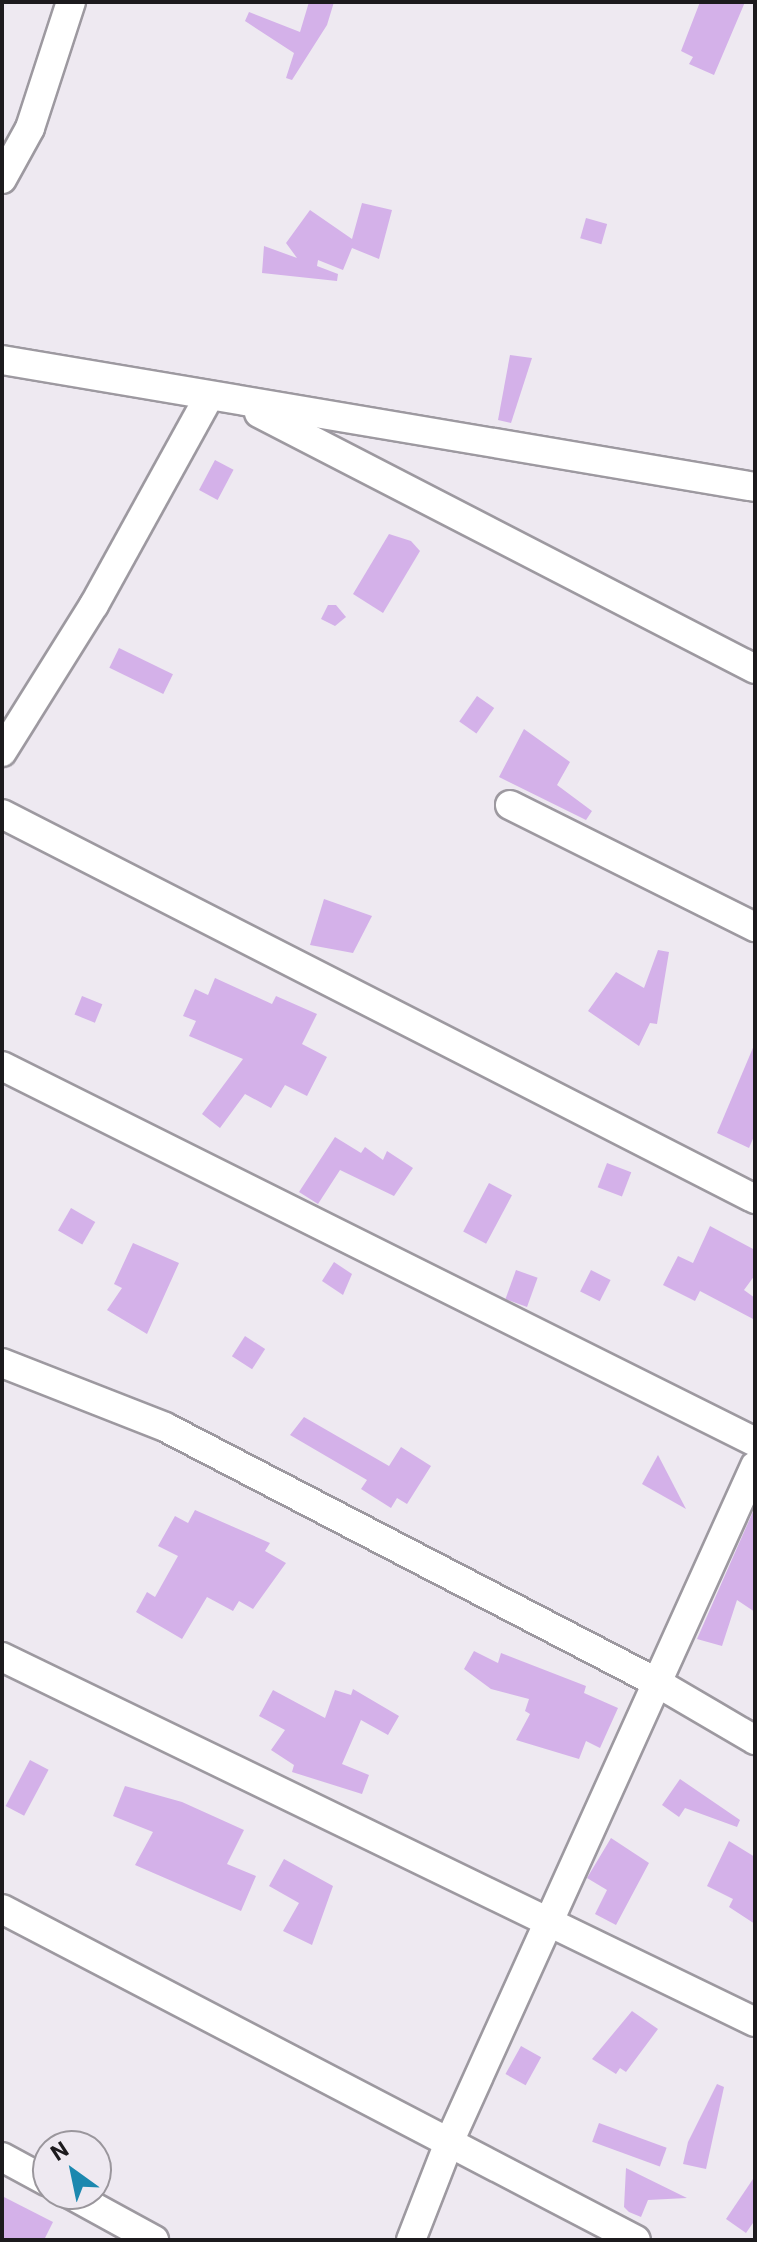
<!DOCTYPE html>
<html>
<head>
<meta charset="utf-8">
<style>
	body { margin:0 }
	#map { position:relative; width:757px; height:2242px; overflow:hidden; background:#eee9f1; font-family:Roboto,sans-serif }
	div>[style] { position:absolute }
	.building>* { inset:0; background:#d4b1e9; transform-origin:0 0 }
	.roads { filter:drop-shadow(2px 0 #9d99a0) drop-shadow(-2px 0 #9d99a0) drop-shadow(0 2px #9d99a0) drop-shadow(0 -2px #9d99a0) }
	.minor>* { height:28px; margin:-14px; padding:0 14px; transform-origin:14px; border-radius:14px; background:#fff }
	span { translate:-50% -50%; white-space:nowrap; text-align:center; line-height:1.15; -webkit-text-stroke:6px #eee9f1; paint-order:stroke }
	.frame { position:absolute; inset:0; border:4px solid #1c1a1d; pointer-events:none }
	.north { position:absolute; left:32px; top:2130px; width:80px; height:80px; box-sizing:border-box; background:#eee9f1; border:2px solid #9a969c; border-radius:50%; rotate:327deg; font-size:22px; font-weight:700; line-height:32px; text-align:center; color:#1c1a1d }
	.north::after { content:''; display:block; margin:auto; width:28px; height:36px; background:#1c88af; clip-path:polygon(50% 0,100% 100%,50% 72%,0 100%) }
</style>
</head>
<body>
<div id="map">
	<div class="building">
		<div style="clip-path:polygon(309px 2px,334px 2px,327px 25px,292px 80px,286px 78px,294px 53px,245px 21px,249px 12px,300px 32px)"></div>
		<div style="clip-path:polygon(700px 2px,745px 2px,714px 75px,689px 64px,693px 57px,681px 51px)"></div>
		<div style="clip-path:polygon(362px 203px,392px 210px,379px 259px,352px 248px,343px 270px,318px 260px,317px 266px,338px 274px,337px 281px,262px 273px,264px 246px,297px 258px,286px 243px,310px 210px,352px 239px)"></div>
		<div style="left:586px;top:218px;width:22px;height:21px;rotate:16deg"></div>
		<div style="clip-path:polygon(510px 355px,532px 358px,511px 423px,498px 420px)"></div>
		<div style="left:215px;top:460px;width:21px;height:34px;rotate:28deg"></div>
		<div style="clip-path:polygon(389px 534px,411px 541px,420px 551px,383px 613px,353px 594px)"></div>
		<div style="clip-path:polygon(328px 605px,336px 605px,346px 617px,335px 626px,321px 619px)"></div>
		<div style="left:119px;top:648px;width:60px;height:22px;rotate:26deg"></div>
		<div style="left:477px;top:696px;width:21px;height:31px;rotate:35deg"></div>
		<div style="clip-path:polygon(524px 729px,570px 762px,557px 785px,592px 811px,586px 820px,499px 777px)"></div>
		<div style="clip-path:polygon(324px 899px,372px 916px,353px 953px,310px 945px)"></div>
		<div style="clip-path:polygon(658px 950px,669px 952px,657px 1024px,650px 1023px,639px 1046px,588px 1011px,616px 972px,644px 988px)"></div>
		<div style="clip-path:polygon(215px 978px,272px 1004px,276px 996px,317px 1014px,302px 1044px,327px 1057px,307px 1096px,285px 1085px,271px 1108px,245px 1094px,220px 1128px,202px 1114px,243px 1059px,189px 1036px,196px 1021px,183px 1016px,195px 989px,208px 995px)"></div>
		<div style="left:82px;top:996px;width:22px;height:20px;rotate:22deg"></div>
		<div style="clip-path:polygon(755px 1043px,755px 1134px,749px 1148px,717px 1133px)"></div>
		<div style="clip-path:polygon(335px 1137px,361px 1153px,365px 1147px,383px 1160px,387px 1151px,413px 1168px,394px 1196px,340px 1170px,318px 1204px,299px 1192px)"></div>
		<div style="left:607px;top:1163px;width:26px;height:26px;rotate:21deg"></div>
		<div style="left:489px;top:1183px;width:26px;height:55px;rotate:28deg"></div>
		<div style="left:71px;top:1208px;width:28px;height:26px;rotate:30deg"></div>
		<div style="clip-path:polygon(710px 1226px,755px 1250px,755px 1275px,744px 1290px,755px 1298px,755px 1320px,700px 1291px,695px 1301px,663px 1285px,678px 1256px,693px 1263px)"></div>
		<div style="clip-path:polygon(133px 1243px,179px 1263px,147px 1334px,107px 1310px,122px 1288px,114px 1284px)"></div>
		<div style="clip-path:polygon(334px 1262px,352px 1274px,343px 1295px,322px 1281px)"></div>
		<div style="left:516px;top:1270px;width:23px;height:31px;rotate:20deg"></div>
		<div style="left:591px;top:1270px;width:22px;height:24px;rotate:27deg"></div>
		<div style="left:245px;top:1336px;width:24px;height:24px;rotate:33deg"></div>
		<div style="clip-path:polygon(304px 1417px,389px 1466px,401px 1447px,431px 1466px,407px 1504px,397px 1498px,391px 1508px,361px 1489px,367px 1480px,290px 1435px)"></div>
		<div style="clip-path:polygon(658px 1455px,686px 1509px,642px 1484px)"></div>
		<div style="clip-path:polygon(755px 1507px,755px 1612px,737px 1600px,722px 1646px,697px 1639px)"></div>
		<div style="clip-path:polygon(195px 1510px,270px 1543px,265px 1551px,286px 1563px,253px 1609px,239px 1601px,233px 1611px,207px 1597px,182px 1639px,136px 1612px,147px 1592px,155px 1597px,178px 1556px,158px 1546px,175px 1516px,188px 1523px)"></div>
		<div style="clip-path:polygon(474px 1651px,498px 1663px,501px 1653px,586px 1686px,584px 1693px,618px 1708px,600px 1748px,586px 1741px,579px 1759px,516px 1740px,530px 1714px,525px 1711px,529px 1699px,491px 1689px,464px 1669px)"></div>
		<div style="clip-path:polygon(353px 1689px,399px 1716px,388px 1735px,361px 1720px,342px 1764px,369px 1775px,362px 1794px,292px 1772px,294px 1765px,271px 1750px,285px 1730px,259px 1716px,273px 1690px,325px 1718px,335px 1690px,351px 1695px)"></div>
		<div style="left:30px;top:1760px;width:21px;height:52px;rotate:28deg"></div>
		<div style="clip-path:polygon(680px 1779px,740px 1820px,737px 1827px,685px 1808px,679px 1817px,662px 1805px)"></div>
		<div style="clip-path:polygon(125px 1786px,182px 1802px,244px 1830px,227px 1864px,256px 1876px,241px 1911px,135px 1865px,153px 1832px,113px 1816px)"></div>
		<div style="clip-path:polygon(611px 1838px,649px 1863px,616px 1925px,595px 1914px,607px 1890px,587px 1878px)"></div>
		<div style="clip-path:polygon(729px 1841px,755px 1857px,755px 1924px,729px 1907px,733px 1899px,707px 1886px)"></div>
		<div style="clip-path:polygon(284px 1859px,333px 1886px,312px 1945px,283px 1931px,299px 1903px,269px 1886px)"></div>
		<div style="clip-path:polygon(632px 2011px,658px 2029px,626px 2072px,620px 2068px,616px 2074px,592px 2059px)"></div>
		<div style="left:521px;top:2046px;width:23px;height:32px;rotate:29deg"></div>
		<div style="clip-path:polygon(717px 2084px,724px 2087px,706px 2169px,683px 2164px,688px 2142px)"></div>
		<div style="left:599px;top:2123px;width:72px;height:20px;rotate:20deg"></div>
		<div style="clip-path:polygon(626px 2168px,687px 2198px,648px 2200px,641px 2217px,629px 2212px,624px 2207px)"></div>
		<div style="clip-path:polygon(755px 2176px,755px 2220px,746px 2233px,726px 2219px)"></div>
		<div style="clip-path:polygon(2px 2196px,53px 2222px,44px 2240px,2px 2240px)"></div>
	</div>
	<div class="roads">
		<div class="minor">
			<div style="left:2px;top:179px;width:58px;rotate:-61.2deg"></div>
			<div style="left:30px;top:128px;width:133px;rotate:-72deg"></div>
			<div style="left:2px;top:360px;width:764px;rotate:9.57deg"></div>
			<div style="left:259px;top:413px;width:558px;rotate:27.3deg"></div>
			<div style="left:2px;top:752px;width:173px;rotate:-58deg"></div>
			<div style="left:94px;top:605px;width:238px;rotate:-61.1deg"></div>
			<div style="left:510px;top:805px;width:274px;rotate:26.5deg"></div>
			<div style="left:2px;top:814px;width:846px;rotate:27.08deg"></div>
			<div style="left:2px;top:1066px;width:842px;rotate:26.53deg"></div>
			<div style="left:2px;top:1363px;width:175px;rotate:21.4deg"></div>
			<div style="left:165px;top:1427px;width:553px;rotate:27.45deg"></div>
			<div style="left:656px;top:1682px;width:115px;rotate:30.4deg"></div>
			<div style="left:2px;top:1657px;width:837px;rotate:25.86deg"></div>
			<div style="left:2px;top:1909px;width:715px;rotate:27.57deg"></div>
			<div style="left:2px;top:2157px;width:52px;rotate:28.5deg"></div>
			<div style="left:70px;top:2194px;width:96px;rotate:28.7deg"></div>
			<div style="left:411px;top:2240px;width:107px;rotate:-68.7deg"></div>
			<div style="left:450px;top:2140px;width:740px;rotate:-65.65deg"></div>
		</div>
	</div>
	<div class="frame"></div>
	<div class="north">N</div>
</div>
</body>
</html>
